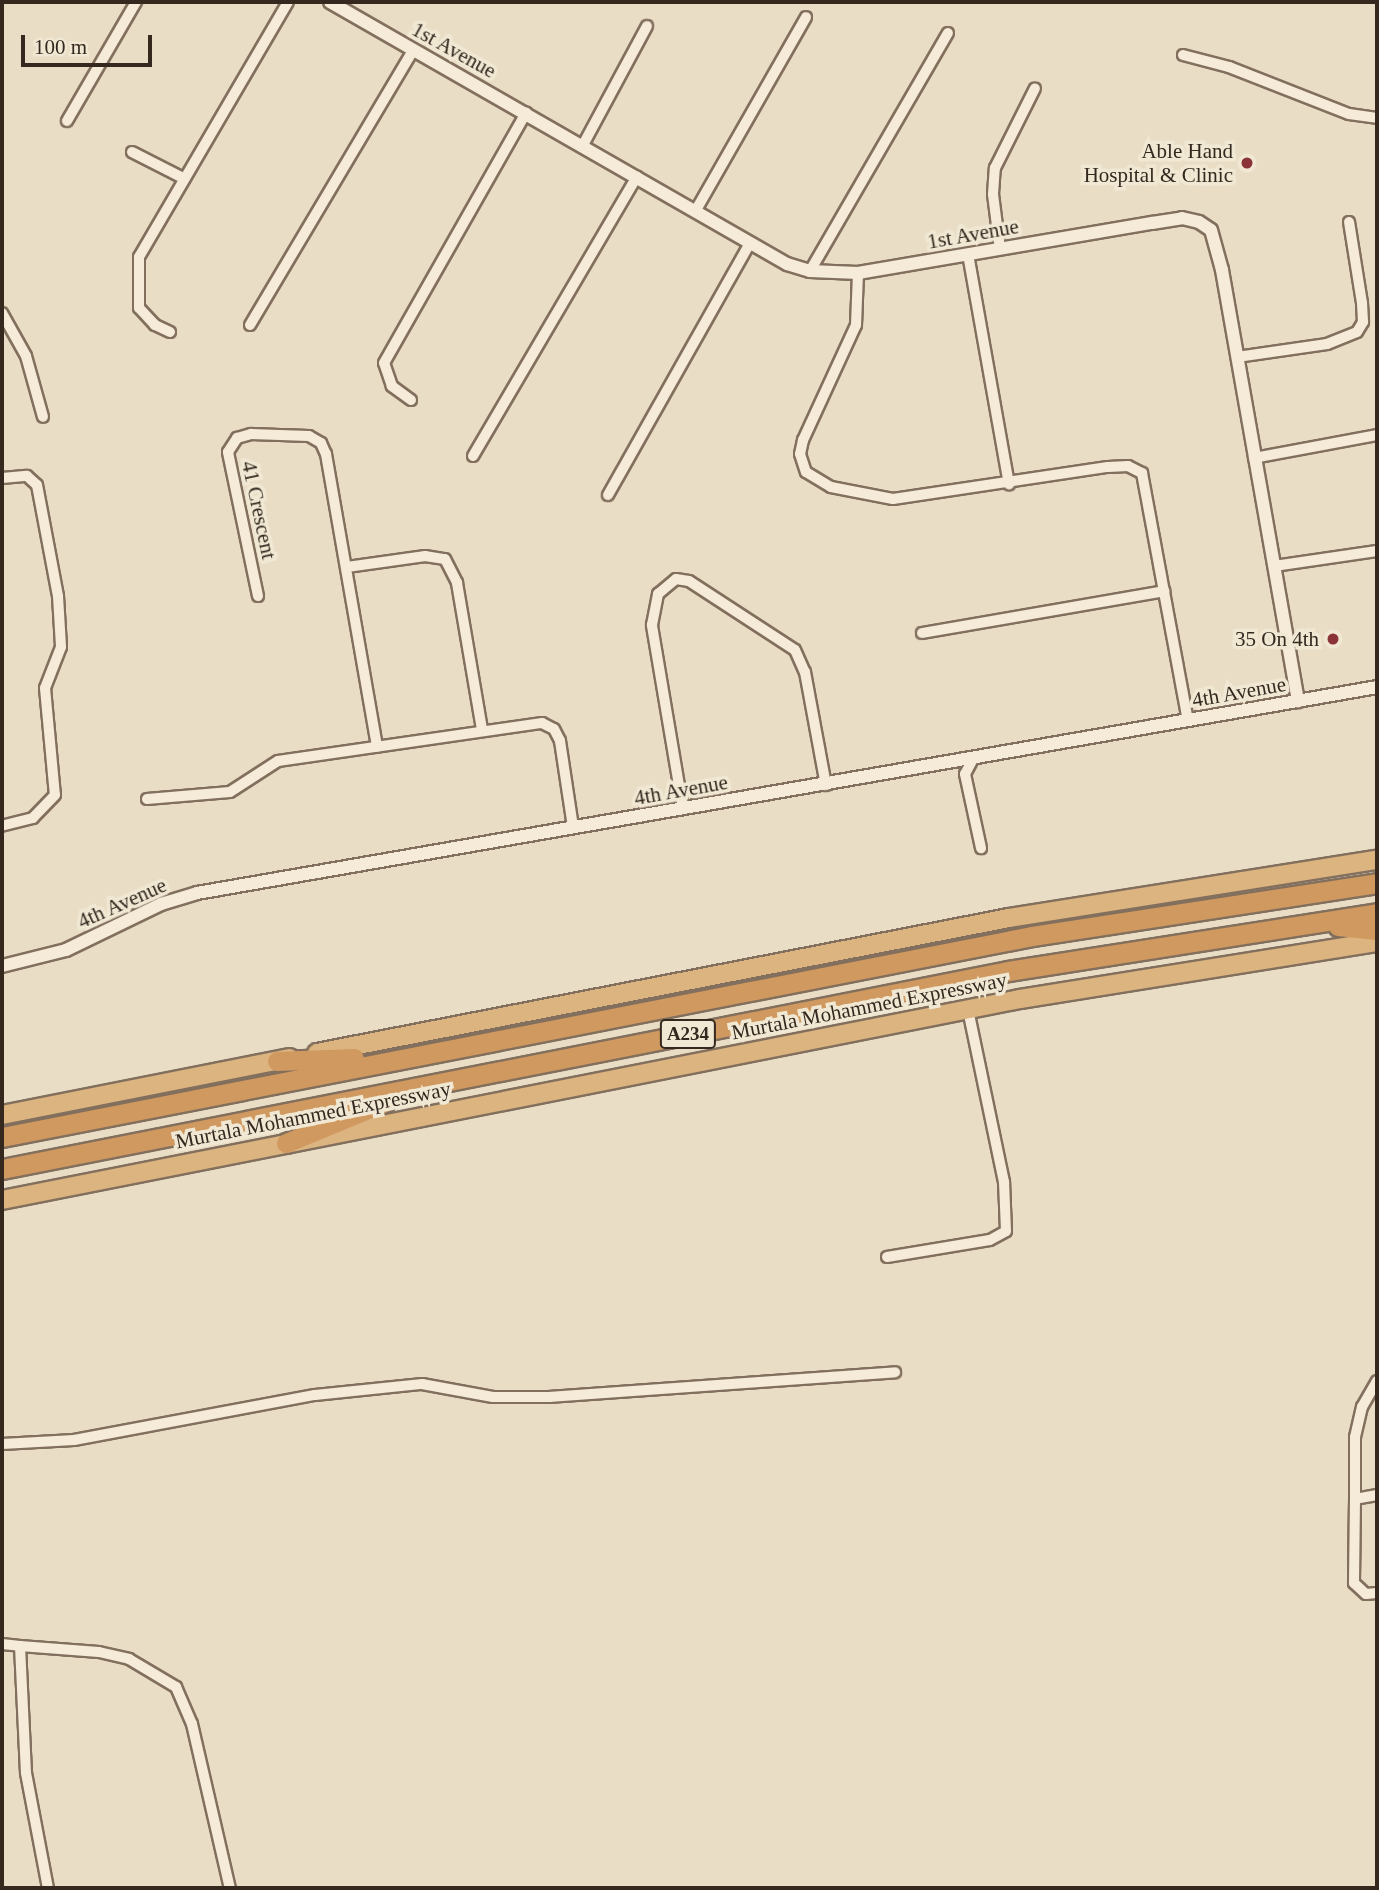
<!DOCTYPE html>
<html>
<head>
<meta charset="utf-8">
<style>
	body { margin:0 }
	#map { position:relative; width:1379px; height:1890px; overflow:hidden; background:#e9ddc5; font-family:"Times New Roman",serif }
	div>[style] { position:absolute }
	.roads { filter:drop-shadow(2px 0 #826f5d) drop-shadow(-2px 0 #826f5d) drop-shadow(0 2px #826f5d) drop-shadow(0 -2px #826f5d) }
	.minor>* { height:10px; margin:-5px; padding:0 5px; transform-origin:5px; border-radius:5px; background:#f5ebd8 }
	.tertiary>* { height:12px; margin:-6px; padding:0 6px; transform-origin:6px; border-radius:6px; background:#f5ebd8 }
	.trunk>* { height:18px; margin:-9px; padding:0 9px; transform-origin:9px; border-radius:9px; background:#dcb480 }
	.motorway>* { height:19px; margin:-9.5px; padding:0 9.5px; transform-origin:9.5px; border-radius:9.5px; background:#d0995f }
	.dots>* { width:19px; height:19px; translate:-50% -50%; box-sizing:border-box; border:4px solid #f1e8d4; border-radius:50% }
	span { translate:-50% -50%; white-space:nowrap; text-align:center; line-height:1.15; -webkit-text-stroke:7px #f1e8d4; paint-order:stroke }
	.shield-label span { padding:2px 5px; background:#f1e8d4; border:2px solid; border-radius:5px; -webkit-text-stroke-width:0 }
	.shield-label { font-size:19px; color:#34281f; font-weight:700 }
	.street-label { font-size:21px; color:#34281f }
	.poi-label { font-size:21px; color:#34281f }
	.right { translate:-100% -50%; text-align:right }
	.frame { position:absolute; inset:0; border:4px solid #34281f; pointer-events:none }
	.scale { position:absolute; left:21px; top:35px; width:131px; height:32px; box-sizing:border-box; border:4px solid #34281f; border-top:0; padding-left:9px; font-size:21px; line-height:24px; white-space:nowrap; color:#34281f; -webkit-text-stroke:5px #f1e8d4; paint-order:stroke }
</style>
</head>
<body>
<div id="map">
	<div class="roads">
		<div class="minor">
			<div style="left:1183px;top:55px;width:48px;rotate:14.6deg"></div>
			<div style="left:1229px;top:67px;width:129px;rotate:21.4deg"></div>
			<div style="left:1349px;top:114px;width:28px;rotate:8deg"></div>
			<div style="left:67px;top:121px;width:138px;rotate:-59.9deg"></div>
			<div style="left:583px;top:145px;width:135px;rotate:-61.7deg"></div>
			<div style="left:132px;top:152px;width:59px;rotate:27deg"></div>
			<div style="left:696px;top:210px;width:222px;rotate:-60.3deg"></div>
			<div style="left:1000px;top:249px;width:55px;rotate:-97.3deg"></div>
			<div style="left:993px;top:194px;width:26px;rotate:-86deg"></div>
			<div style="left:995px;top:168px;width:89px;rotate:-63.4deg"></div>
			<div style="left:968px;top:254px;width:234px;rotate:79.9deg"></div>
			<div style="left:810px;top:271px;width:275px;rotate:-59.9deg"></div>
			<div style="left:858px;top:273px;width:52px;rotate:92.2deg"></div>
			<div style="left:856px;top:325px;width:127px;rotate:114.7deg"></div>
			<div style="left:803px;top:440px;width:14px;rotate:102deg"></div>
			<div style="left:800px;top:454px;width:19px;rotate:72deg"></div>
			<div style="left:806px;top:472px;width:29px;rotate:31deg"></div>
			<div style="left:831px;top:487px;width:63px;rotate:11deg"></div>
			<div style="left:893px;top:499px;width:217px;rotate:-8.5deg"></div>
			<div style="left:1108px;top:467px;width:20px;rotate:-3deg"></div>
			<div style="left:1128px;top:466px;width:16px;rotate:27deg"></div>
			<div style="left:1142px;top:473px;width:252px;rotate:79.5deg"></div>
			<div style="left:2px;top:313px;width:49px;rotate:60.8deg"></div>
			<div style="left:26px;top:356px;width:63px;rotate:74.4deg"></div>
			<div style="left:250px;top:325px;width:320px;rotate:-59.3deg"></div>
			<div style="left:170px;top:332px;width:17px;rotate:-155deg"></div>
			<div style="left:155px;top:325px;width:23px;rotate:-133deg"></div>
			<div style="left:139px;top:308px;width:51px;rotate:-90deg"></div>
			<div style="left:139px;top:257px;width:295px;rotate:-59.7deg"></div>
			<div style="left:1237px;top:357px;width:91px;rotate:-8.2deg"></div>
			<div style="left:1327px;top:344px;width:32px;rotate:-22deg"></div>
			<div style="left:1357px;top:332px;width:12px;rotate:-59deg"></div>
			<div style="left:1363px;top:322px;width:19px;rotate:-93deg"></div>
			<div style="left:1362px;top:303px;width:82px;rotate:-99.1deg"></div>
			<div style="left:411px;top:400px;width:24px;rotate:-144deg"></div>
			<div style="left:392px;top:386px;width:24px;rotate:-109deg"></div>
			<div style="left:384px;top:363px;width:288px;rotate:-60.4deg"></div>
			<div style="left:473px;top:456px;width:324px;rotate:-59.6deg"></div>
			<div style="left:1254px;top:458px;width:125px;rotate:-10.6deg"></div>
			<div style="left:2px;top:478px;width:25px;rotate:-5deg"></div>
			<div style="left:27px;top:476px;width:13px;rotate:42deg"></div>
			<div style="left:37px;top:485px;width:113px;rotate:79.3deg"></div>
			<div style="left:58px;top:596px;width:51px;rotate:86.6deg"></div>
			<div style="left:61px;top:647px;width:44px;rotate:111.3deg"></div>
			<div style="left:45px;top:688px;width:107px;rotate:84.7deg"></div>
			<div style="left:55px;top:795px;width:32px;rotate:134deg"></div>
			<div style="left:33px;top:818px;width:32px;rotate:166deg"></div>
			<div style="left:608px;top:495px;width:289px;rotate:-60.6deg"></div>
			<div style="left:1274px;top:566px;width:104px;rotate:-8.3deg"></div>
			<div style="left:347px;top:567px;width:79px;rotate:-8deg"></div>
			<div style="left:425px;top:556px;width:20px;rotate:9deg"></div>
			<div style="left:445px;top:559px;width:27px;rotate:63deg"></div>
			<div style="left:457px;top:583px;width:149px;rotate:80.3deg"></div>
			<div style="left:258px;top:596px;width:147px;rotate:-101.8deg"></div>
			<div style="left:228px;top:452px;width:17px;rotate:-57deg"></div>
			<div style="left:237px;top:438px;width:15px;rotate:-16deg"></div>
			<div style="left:251px;top:434px;width:58px;rotate:2deg"></div>
			<div style="left:309px;top:436px;width:14px;rotate:30deg"></div>
			<div style="left:321px;top:443px;width:12px;rotate:66deg"></div>
			<div style="left:326px;top:454px;width:297px;rotate:80.1deg"></div>
			<div style="left:922px;top:633px;width:246px;rotate:-9.8deg"></div>
			<div style="left:973px;top:759px;width:17px;rotate:118deg"></div>
			<div style="left:965px;top:774px;width:76px;rotate:77.8deg"></div>
			<div style="left:147px;top:799px;width:83px;rotate:-4.8deg"></div>
			<div style="left:230px;top:792px;width:57px;rotate:-32.9deg"></div>
			<div style="left:278px;top:761px;width:267px;rotate:-8.2deg"></div>
			<div style="left:542px;top:723px;width:13px;rotate:27deg"></div>
			<div style="left:554px;top:729px;width:13px;rotate:63deg"></div>
			<div style="left:560px;top:741px;width:87px;rotate:81.4deg"></div>
			<div style="left:683px;top:809px;width:187px;rotate:-99.6deg"></div>
			<div style="left:652px;top:625px;width:32px;rotate:-79deg"></div>
			<div style="left:658px;top:594px;width:23px;rotate:-40deg"></div>
			<div style="left:676px;top:579px;width:13px;rotate:9deg"></div>
			<div style="left:689px;top:581px;width:126px;rotate:33.1deg"></div>
			<div style="left:795px;top:650px;width:24px;rotate:66deg"></div>
			<div style="left:805px;top:672px;width:115px;rotate:79.5deg"></div>
			<div style="left:887px;top:1257px;width:104px;rotate:-9.4deg"></div>
			<div style="left:990px;top:1240px;width:18px;rotate:-29deg"></div>
			<div style="left:1006px;top:1231px;width:49px;rotate:-92.3deg"></div>
			<div style="left:1004px;top:1182px;width:177px;rotate:-101.8deg"></div>
			<div style="left:2px;top:1444px;width:72px;rotate:-3.2deg"></div>
			<div style="left:74px;top:1440px;width:245px;rotate:-10.6deg"></div>
			<div style="left:315px;top:1395px;width:108px;rotate:-5.9deg"></div>
			<div style="left:422px;top:1384px;width:72px;rotate:10.4deg"></div>
			<div style="left:493px;top:1397px;width:57px"></div>
			<div style="left:550px;top:1397px;width:346px;rotate:-4.1deg"></div>
			<div style="left:1377px;top:1495px;width:22px;rotate:170deg"></div>
			<div style="left:1355px;top:1499px;width:84px;rotate:90.7deg"></div>
			<div style="left:1354px;top:1583px;width:16px;rotate:43deg"></div>
			<div style="left:1366px;top:1594px;width:11px;rotate:-5deg"></div>
			<div style="left:1355px;top:1499px;width:62px;rotate:-90deg"></div>
			<div style="left:1355px;top:1437px;width:31px;rotate:-77deg"></div>
			<div style="left:1362px;top:1407px;width:30px;rotate:-60deg"></div>
			<div style="left:2px;top:1644px;width:18px;rotate:6deg"></div>
			<div style="left:20px;top:1646px;width:127px;rotate:87.3deg"></div>
			<div style="left:26px;top:1773px;width:117px;rotate:79.2deg"></div>
			<div style="left:20px;top:1646px;width:79px;rotate:4.3deg"></div>
			<div style="left:99px;top:1652px;width:31px;rotate:13deg"></div>
			<div style="left:129px;top:1659px;width:55px;rotate:30.8deg"></div>
			<div style="left:176px;top:1687px;width:40px;rotate:66.6deg"></div>
			<div style="left:192px;top:1724px;width:168px;rotate:77deg"></div>
		</div>
		<div class="tertiary">
			<div style="left:330px;top:2px;width:527px;rotate:29.83deg"></div>
			<div style="left:787px;top:264px;width:24px;rotate:17deg"></div>
			<div style="left:810px;top:271px;width:48px;rotate:2.4deg"></div>
			<div style="left:858px;top:273px;width:298px;rotate:-9.7deg"></div>
			<div style="left:1152px;top:223px;width:30px;rotate:-9deg"></div>
			<div style="left:1182px;top:218px;width:17px;rotate:13deg"></div>
			<div style="left:1199px;top:222px;width:14px;rotate:34deg"></div>
			<div style="left:1211px;top:230px;width:41px;rotate:74.6deg"></div>
			<div style="left:1222px;top:270px;width:438px;rotate:80deg"></div>
			<div style="left:2px;top:966px;width:66px;rotate:-14deg"></div>
			<div style="left:66px;top:950px;width:106px;rotate:-25.8deg"></div>
			<div style="left:161px;top:904px;width:38px;rotate:-17deg"></div>
			<div style="left:197px;top:893px;width:1198px;rotate:-9.9deg"></div>
		</div>
		<div class="trunk">
			<div style="left:317px;top:1053px;width:705px;rotate:-11.04deg"></div>
			<div style="left:1009px;top:918px;width:373px;rotate:-9deg"></div>
			<div style="left:2px;top:1115px;width:293px;rotate:-11.2deg"></div>
			<div style="left:2px;top:1200px;width:1038px;rotate:-11.17deg"></div>
			<div style="left:1020px;top:999px;width:362px;rotate:-9.1deg"></div>
		</div>
		<div class="motorway">
			<div style="left:1338px;top:926px;width:39px;rotate:6deg"></div>
			<div style="left:277px;top:1061px;width:77px;rotate:-2.2deg"></div>
			<div style="left:2px;top:1137px;width:1049px;rotate:-11.04deg"></div>
			<div style="left:1032px;top:936px;width:349px;rotate:-8.7deg"></div>
			<div style="left:286px;top:1143px;width:107px;rotate:-22.5deg"></div>
			<div style="left:2px;top:1169px;width:1025px;rotate:-11.13deg"></div>
			<div style="left:1008px;top:971px;width:374px;rotate:-8.9deg"></div>
		</div>
	</div>
	<div class="dots">
		<div style="left:1247px;top:163px;background:#8b3438"></div>
		<div style="left:1333px;top:639px;background:#8b3438"></div>
	</div>
	<div class="shield-label">
		<span style="left:688px;top:1034px">A234</span>
	</div>
	<div class="street-label">
		<span style="left:454px;top:50px;rotate:29deg">1st Avenue</span>
		<span style="left:973px;top:234px;rotate:-10deg">1st Avenue</span>
		<span style="left:259px;top:510px;rotate:78deg">41 Crescent</span>
		<span style="left:1239px;top:692px;rotate:-10deg">4th Avenue</span>
		<span style="left:681px;top:790px;rotate:-10deg">4th Avenue</span>
		<span style="left:122px;top:903px;rotate:-24deg">4th Avenue</span>
		<span style="left:869px;top:1006px;rotate:-11deg">Murtala Mohammed Expressway</span>
		<span style="left:313px;top:1115px;rotate:-11deg">Murtala Mohammed Expressway</span>
	</div>
	<div class="poi-label">
		<span class="right" style="left:1233px;top:163px">Able Hand<br>Hospital &amp; Clinic</span>
		<span class="right" style="left:1319px;top:639px">35 On 4th</span>
	</div>
	<div class="frame"></div>
	<div class="scale">100 m</div>
</div>
</body>
</html>
